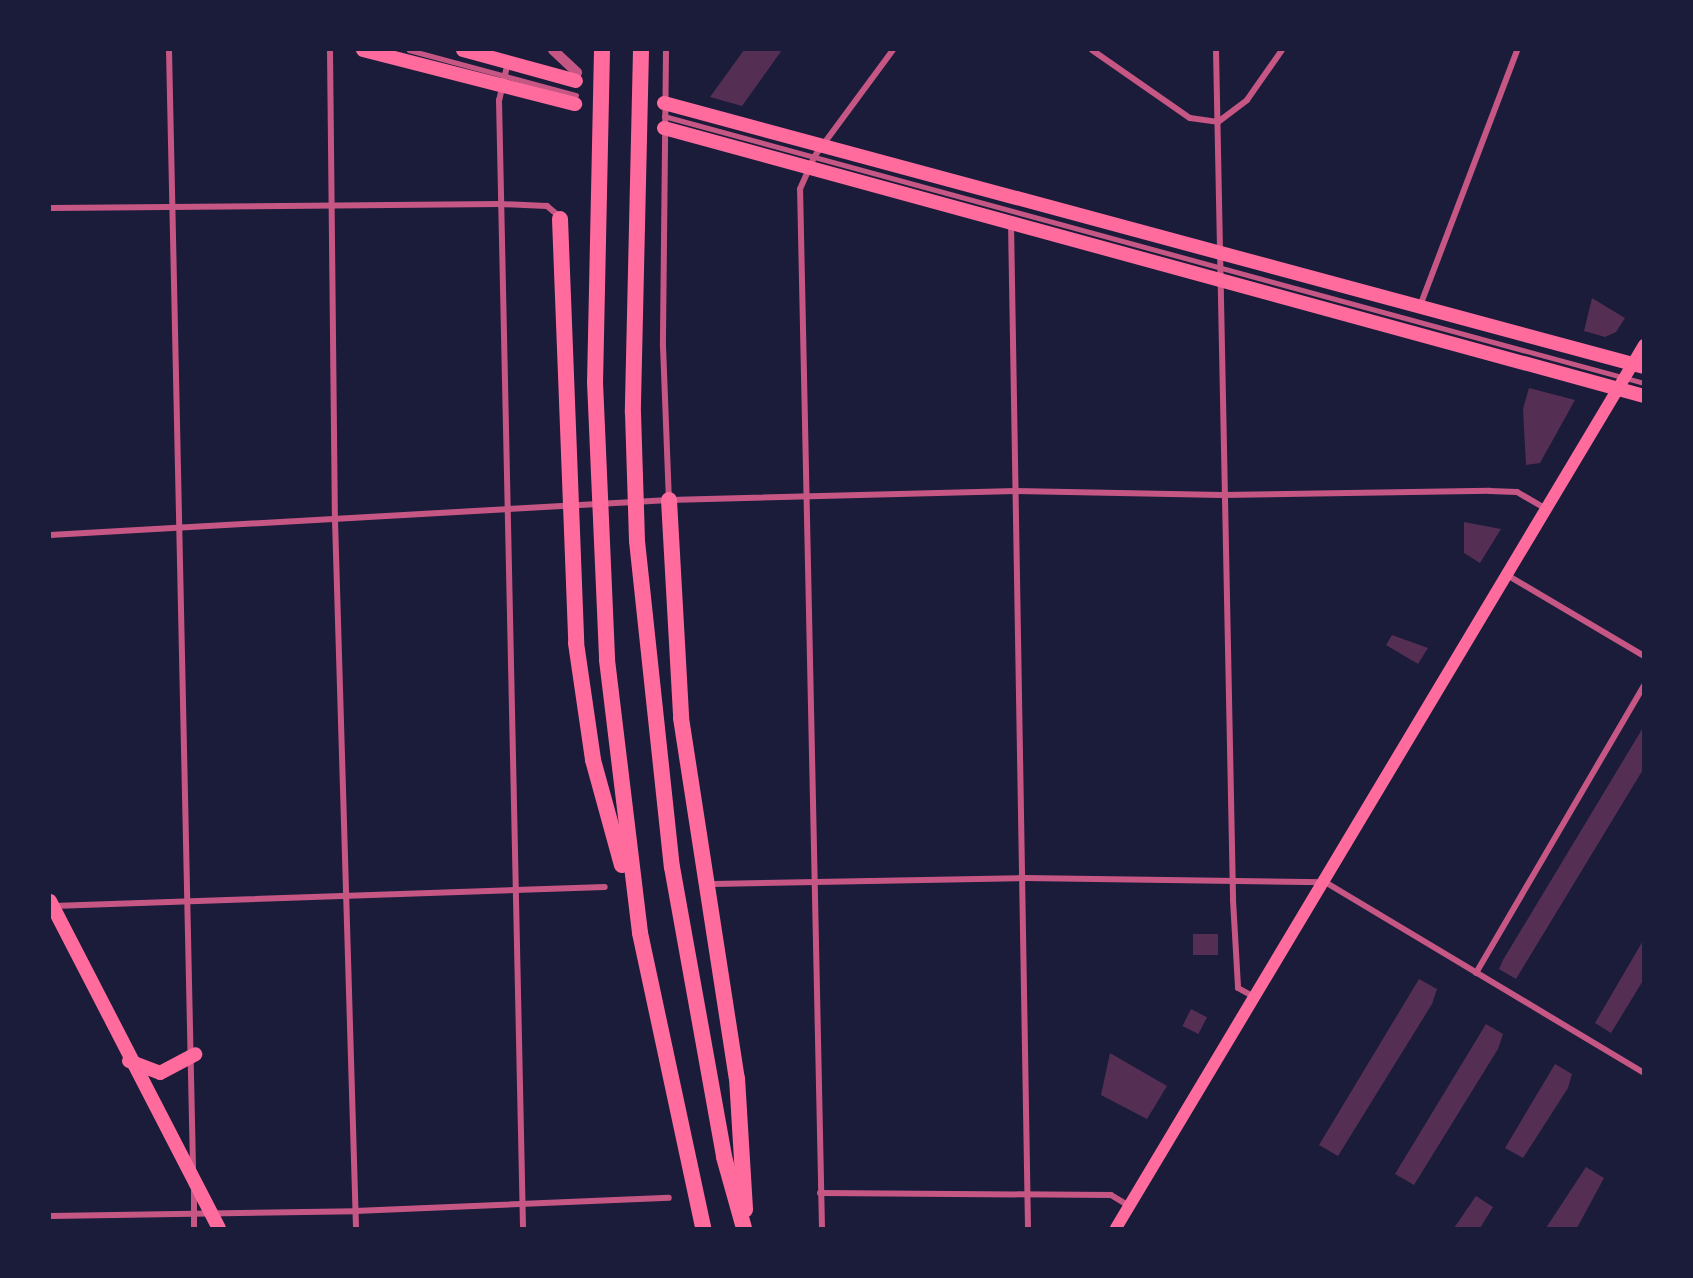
<!DOCTYPE html>
<html>
<head>
<meta charset="utf-8">
<style>
	body { margin:0 }
	#map { position:relative; width:1693px; height:1278px; overflow:hidden; background:#1b1b3a; font-family:Poppins,sans-serif }
	div>[style] { position:absolute }
	.building>* { inset:0; background:#542f53; transform-origin:0 0 }
	.service>* { height:4.5px; margin:-2.25px; padding:0 2.25px; transform-origin:2.25px; border-radius:2.25px; background:#c65784 }
	.minor>* { height:6px; margin:-3px; padding:0 3px; transform-origin:3px; border-radius:3px; background:#c65784 }
	.tertiary>* { height:10px; margin:-5px; padding:0 5px; transform-origin:5px; border-radius:5px; background:#c65784 }
	.secondary>* { height:12px; margin:-6px; padding:0 6px; transform-origin:6px; border-radius:6px; background:#ff6b9d }
	.primary>* { height:14px; margin:-7px; padding:0 7px; transform-origin:7px; border-radius:7px; background:#ff6b9d }
	.motorway>* { height:16px; margin:-8px; padding:0 8px; transform-origin:8px; border-radius:8px; background:#ff6b9d }
	span { translate:-50% -50%; white-space:nowrap; text-align:center; line-height:1.15; -webkit-text-stroke:4.5px #1b1b3a; paint-order:stroke }
	.frame { position:absolute; inset:0; border:51px solid #1b1b3a; pointer-events:none }
</style>
</head>
<body>
<div id="map">
	<div class="building">
		<div style="clip-path:polygon(744px 50px,782px 50px,742px 106px,710px 97px)"></div>
		<div style="clip-path:polygon(1592px 298px,1625px 318px,1616px 332px,1605px 337px,1584px 331px)"></div>
		<div style="clip-path:polygon(1529px 388px,1575px 400px,1540px 463px,1526px 465px,1523px 409px)"></div>
		<div style="clip-path:polygon(1464px 522px,1501px 529px,1480px 563px,1464px 553px)"></div>
		<div style="clip-path:polygon(1392px 635px,1428px 648px,1418px 664px,1386px 645px)"></div>
		<div style="clip-path:polygon(1644px 726px,1644px 768px,1516px 979px,1499px 969px,1503px 960px)"></div>
		<div style="left:1193px;top:934px;width:25px;height:21px"></div>
		<div style="clip-path:polygon(1644px 939px,1644px 979px,1611px 1033px,1595px 1023px)"></div>
		<div style="clip-path:polygon(1419px 979px,1437px 989px,1432px 1004px,1338px 1156px,1319px 1145px)"></div>
		<div style="left:1191px;top:1009px;width:18px;height:19px;rotate:27deg"></div>
		<div style="clip-path:polygon(1486px 1024px,1503px 1034px,1498px 1049px,1414px 1185px,1395px 1174px)"></div>
		<div style="clip-path:polygon(1110px 1053px,1167px 1086px,1147px 1119px,1101px 1095px)"></div>
		<div style="clip-path:polygon(1555px 1064px,1572px 1074px,1568px 1088px,1523px 1158px,1505px 1148px)"></div>
		<div style="clip-path:polygon(1586px 1167px,1604px 1178px,1577px 1228px,1546px 1228px)"></div>
		<div style="clip-path:polygon(1476px 1196px,1493px 1207px,1480px 1228px,1454px 1228px)"></div>
	</div>
	<div class="service">
		<div style="left:409px;top:50px;width:173px;rotate:15.1deg"></div>
		<div style="left:664px;top:116px;width:1016px;rotate:15.24deg"></div>
	</div>
	<div class="minor">
		<div style="left:169px;top:50px;width:1121px;rotate:88.77deg"></div>
		<div style="left:330px;top:50px;width:470px;rotate:89.4deg"></div>
		<div style="left:335px;top:520px;width:708px;rotate:88.3deg"></div>
		<div style="left:666px;top:50px;width:296px;rotate:90.6deg"></div>
		<div style="left:663px;top:346px;width:153px;rotate:87.8deg"></div>
		<div style="left:1092px;top:50px;width:119px;rotate:34.8deg"></div>
		<div style="left:1190px;top:118px;width:28px;rotate:8deg"></div>
		<div style="left:1218px;top:122px;width:36px;rotate:-37deg"></div>
		<div style="left:1247px;top:100px;width:61px;rotate:-55deg"></div>
		<div style="left:1216px;top:50px;width:850px;rotate:88.85deg"></div>
		<div style="left:1233px;top:900px;width:88px;rotate:86.7deg"></div>
		<div style="left:1238px;top:988px;width:18px;rotate:29deg"></div>
		<div style="left:508px;top:62px;width:39px;rotate:103deg"></div>
		<div style="left:499px;top:100px;width:1128px;rotate:88.78deg"></div>
		<div style="left:50px;top:208px;width:450px;rotate:-0.5deg"></div>
		<div style="left:500px;top:204px;width:47px;rotate:2.4deg"></div>
		<div style="left:547px;top:206px;width:17px;rotate:40deg"></div>
		<div style="left:1011px;top:223px;width:1005px;rotate:89.03deg"></div>
		<div style="left:1420px;top:306px;width:274px;rotate:-69.2deg"></div>
		<div style="left:50px;top:535px;width:620px;rotate:-3.24deg"></div>
		<div style="left:669px;top:500px;width:347px;rotate:-1.5deg"></div>
		<div style="left:1016px;top:491px;width:206px;rotate:1.1deg"></div>
		<div style="left:1222px;top:495px;width:268px;rotate:-0.9deg"></div>
		<div style="left:1490px;top:491px;width:27px;rotate:2deg"></div>
		<div style="left:1517px;top:492px;width:34px;rotate:30deg"></div>
		<div style="left:1507px;top:575px;width:159px;rotate:30.6deg"></div>
		<div style="left:713px;top:884px;width:311px;rotate:-1.1deg"></div>
		<div style="left:1024px;top:878px;width:301px;rotate:0.8deg"></div>
		<div style="left:1325px;top:882px;width:372px;rotate:30.9deg"></div>
		<div style="left:53px;top:906px;width:552px;rotate:-1.97deg"></div>
		<div style="left:1476px;top:973px;width:333px;rotate:-59.7deg"></div>
		<div style="left:194px;top:1187px;width:41px;rotate:90deg"></div>
		<div style="left:820px;top:1193px;width:291px;rotate:0.4deg"></div>
		<div style="left:1111px;top:1195px;width:21px;rotate:31deg"></div>
		<div style="left:50px;top:1216px;width:305px;rotate:-0.9deg"></div>
		<div style="left:355px;top:1211px;width:314px;rotate:-2.4deg"></div>
		<div style="left:822px;top:1228px;width:1039px;rotate:-91.21deg"></div>
		<div style="left:800px;top:189px;width:35px;rotate:-66deg"></div>
		<div style="left:814px;top:157px;width:133px;rotate:-53.6deg"></div>
	</div>
	<div class="tertiary">
		<div style="left:553px;top:50px;width:33px;rotate:43deg"></div>
	</div>
	<div class="secondary">
		<div style="left:1116px;top:1228px;width:1029px;rotate:-59.12deg"></div>
	</div>
	<div class="primary">
		<div style="left:363px;top:50px;width:219px;rotate:14.3deg"></div>
		<div style="left:463px;top:50px;width:117px;rotate:15.3deg"></div>
		<div style="left:664px;top:103px;width:1015px;rotate:15.08deg"></div>
		<div style="left:664px;top:128px;width:1016px;rotate:15.29deg"></div>
		<div style="left:50px;top:901px;width:368px;rotate:62.7deg"></div>
		<div style="left:129px;top:1061px;width:33px;rotate:21deg"></div>
		<div style="left:160px;top:1073px;width:40px;rotate:-28deg"></div>
	</div>
	<div class="motorway">
		<div style="left:602px;top:50px;width:332px;rotate:91.2deg"></div>
		<div style="left:595px;top:382px;width:278px;rotate:87.5deg"></div>
		<div style="left:607px;top:660px;width:275px;rotate:83.1deg"></div>
		<div style="left:640px;top:933px;width:302px;rotate:77.9deg"></div>
		<div style="left:641px;top:50px;width:363px;rotate:91.3deg"></div>
		<div style="left:633px;top:413px;width:128px;rotate:88.2deg"></div>
		<div style="left:637px;top:541px;width:328px;rotate:83.9deg"></div>
		<div style="left:672px;top:867px;width:295px;rotate:79.8deg"></div>
		<div style="left:724px;top:1157px;width:74px;rotate:74.3deg"></div>
		<div style="left:560px;top:219px;width:424px;rotate:87.8deg"></div>
		<div style="left:576px;top:643px;width:118px;rotate:81.7deg"></div>
		<div style="left:593px;top:760px;width:109px;rotate:74.6deg"></div>
		<div style="left:669px;top:500px;width:218px;rotate:86.8deg"></div>
		<div style="left:681px;top:718px;width:364px;rotate:81.2deg"></div>
		<div style="left:737px;top:1078px;width:132px;rotate:86.5deg"></div>
	</div>
	<div class="frame"></div>
</div>
</body>
</html>
